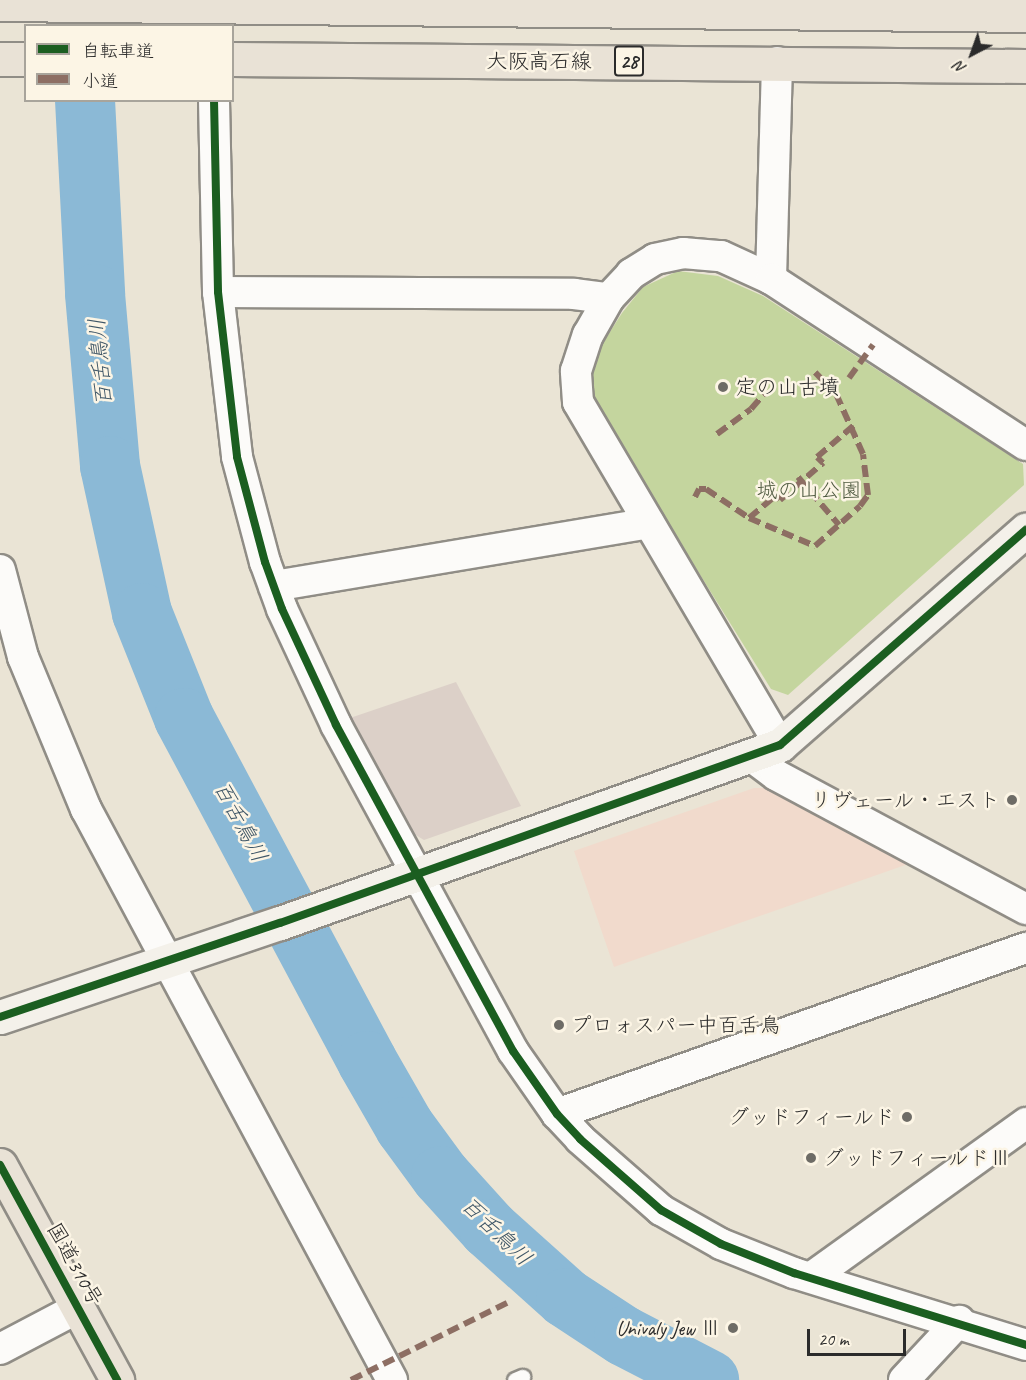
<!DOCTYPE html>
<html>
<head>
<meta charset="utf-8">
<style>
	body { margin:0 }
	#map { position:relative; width:1026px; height:1380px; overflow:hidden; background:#eae4d5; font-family:Caveat,"Klee One",sans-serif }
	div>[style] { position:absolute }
	.built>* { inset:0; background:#f1dacc }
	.industrial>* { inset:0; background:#dcd0c8 }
	.green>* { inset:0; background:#c4d59e }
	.river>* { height:60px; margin:-30px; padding:0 30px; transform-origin:30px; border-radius:30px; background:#8bb9d6 }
	.roads { filter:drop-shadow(2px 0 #908d86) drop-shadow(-2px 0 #908d86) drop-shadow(0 2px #908d86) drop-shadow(0 -2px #908d86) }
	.lane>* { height:15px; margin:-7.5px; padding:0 7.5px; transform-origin:7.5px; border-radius:7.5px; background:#fcfbf9 }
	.street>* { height:30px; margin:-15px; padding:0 15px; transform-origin:15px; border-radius:15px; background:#fcfbf9 }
	.secondary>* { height:33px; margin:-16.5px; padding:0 16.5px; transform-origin:16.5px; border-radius:16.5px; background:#f4f1ea }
	.primary>* { height:33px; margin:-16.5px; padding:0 16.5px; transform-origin:16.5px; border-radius:16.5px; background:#e9e2d6 }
	.highway>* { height:33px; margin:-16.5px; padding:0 16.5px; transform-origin:16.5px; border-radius:16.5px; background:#e9e2d6 }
	.quiet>* { height:6px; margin-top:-3px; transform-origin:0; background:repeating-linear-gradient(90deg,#8d6e63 0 12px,transparent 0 18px) }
	.cycleway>* { height:8px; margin:-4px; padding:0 4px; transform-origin:4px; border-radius:4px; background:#1b5e20 }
	.dots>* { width:16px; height:16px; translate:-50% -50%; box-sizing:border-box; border:3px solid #fcf5e5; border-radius:50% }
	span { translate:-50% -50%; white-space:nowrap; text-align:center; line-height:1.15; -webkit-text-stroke:5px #fcf5e5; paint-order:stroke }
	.shield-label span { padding:2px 4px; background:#fcf5e5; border:2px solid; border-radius:4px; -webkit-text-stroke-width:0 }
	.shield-label { font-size:20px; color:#2b2b2b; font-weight:700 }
	.street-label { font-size:21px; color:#2b2b2b }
	.poi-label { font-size:21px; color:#2b2b2b }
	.left { translate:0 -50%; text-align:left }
	.right { translate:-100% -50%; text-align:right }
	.park-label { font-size:21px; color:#4f5a40 }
	.water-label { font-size:22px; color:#3e5667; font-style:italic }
	.legend { position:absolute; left:24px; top:24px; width:210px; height:78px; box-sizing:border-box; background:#fcf5e5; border:2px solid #a8a49b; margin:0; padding:8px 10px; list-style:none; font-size:18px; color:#2b2b2b }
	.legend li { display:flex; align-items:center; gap:12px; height:30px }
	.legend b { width:30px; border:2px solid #a8a49b }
	.north { position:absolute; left:942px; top:24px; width:60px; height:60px; -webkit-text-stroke:4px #fcf5e5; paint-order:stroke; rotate:221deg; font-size:16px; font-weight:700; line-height:24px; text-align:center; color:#2b2b2b }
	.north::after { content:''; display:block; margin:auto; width:21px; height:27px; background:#2b2b2b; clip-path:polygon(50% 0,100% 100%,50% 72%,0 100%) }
	.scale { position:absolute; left:807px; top:1329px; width:99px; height:27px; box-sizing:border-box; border:3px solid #2b2b2b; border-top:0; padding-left:8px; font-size:18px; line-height:21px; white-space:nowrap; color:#2b2b2b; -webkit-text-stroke:4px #fcf5e5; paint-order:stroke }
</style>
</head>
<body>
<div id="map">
	<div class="built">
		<div style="clip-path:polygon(754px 788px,764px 788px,911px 863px,614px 967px,574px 851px)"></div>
	</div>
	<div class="industrial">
		<div style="clip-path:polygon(456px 682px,521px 806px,424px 840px,409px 831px,350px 718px)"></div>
	</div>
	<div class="green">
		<div style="clip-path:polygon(678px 271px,718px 276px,763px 296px,1023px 464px,1024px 485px,788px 695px,771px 689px,594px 404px,592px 375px,601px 346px,622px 313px,643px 287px)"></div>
	</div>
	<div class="river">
		<div style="left:85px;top:100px;width:194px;rotate:87deg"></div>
		<div style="left:95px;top:294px;width:173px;rotate:85deg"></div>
		<div style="left:110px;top:466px;width:150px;rotate:77.7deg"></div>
		<div style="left:142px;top:613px;width:113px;rotate:68.2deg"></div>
		<div style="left:184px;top:718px;width:389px;rotate:61.9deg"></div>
		<div style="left:367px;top:1061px;width:76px;rotate:60.1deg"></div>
		<div style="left:405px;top:1127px;width:61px;rotate:53.7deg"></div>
		<div style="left:441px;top:1176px;width:72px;rotate:47.8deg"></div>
		<div style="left:489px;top:1229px;width:103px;rotate:41.9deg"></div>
		<div style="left:566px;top:1298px;width:69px;rotate:33.2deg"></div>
		<div style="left:624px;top:1336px;width:96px;rotate:27.4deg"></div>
	</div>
	<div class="roads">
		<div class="lane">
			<div style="left:515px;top:1380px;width:8px;rotate:-23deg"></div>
		</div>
		<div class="street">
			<div style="left:214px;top:100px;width:192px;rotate:88.8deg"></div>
			<div style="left:218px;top:292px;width:166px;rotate:83.4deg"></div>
			<div style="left:237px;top:457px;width:109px;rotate:75.1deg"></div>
			<div style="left:265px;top:562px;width:50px;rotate:70.1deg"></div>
			<div style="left:282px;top:609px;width:128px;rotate:65deg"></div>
			<div style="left:336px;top:725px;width:371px;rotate:61.5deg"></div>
			<div style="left:513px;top:1051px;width:77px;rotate:55.1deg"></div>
			<div style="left:557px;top:1114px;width:34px;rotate:47deg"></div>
			<div style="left:580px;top:1139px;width:108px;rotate:41.2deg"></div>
			<div style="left:661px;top:1210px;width:69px;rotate:29.5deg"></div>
			<div style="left:721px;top:1244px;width:79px;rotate:21.7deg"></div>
			<div style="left:794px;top:1273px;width:243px;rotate:17.2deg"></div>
			<div style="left:771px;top:279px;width:217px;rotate:-88.4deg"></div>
			<div style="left:218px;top:292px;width:356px;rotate:0.3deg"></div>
			<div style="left:574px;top:294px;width:35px;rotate:7deg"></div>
			<div style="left:0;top:570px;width:90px;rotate:75.2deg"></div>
			<div style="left:23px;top:657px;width:165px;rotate:67.5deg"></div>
			<div style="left:86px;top:809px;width:648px;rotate:61.81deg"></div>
			<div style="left:274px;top:586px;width:380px;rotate:-9.5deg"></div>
			<div style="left:780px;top:745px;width:398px;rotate:-120.5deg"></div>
			<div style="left:578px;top:402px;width:31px;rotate:-94deg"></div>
			<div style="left:576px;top:371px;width:38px;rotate:-72deg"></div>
			<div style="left:588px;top:335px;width:43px;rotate:-60.4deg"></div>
			<div style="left:609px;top:298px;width:33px;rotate:-47deg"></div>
			<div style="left:631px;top:274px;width:28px;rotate:-32deg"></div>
			<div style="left:655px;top:259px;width:29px;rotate:-12deg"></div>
			<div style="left:683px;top:253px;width:38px;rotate:5deg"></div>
			<div style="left:721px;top:256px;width:55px;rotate:24.7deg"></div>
			<div style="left:771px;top:279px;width:304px;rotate:33.1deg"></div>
			<div style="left:752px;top:757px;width:30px;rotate:37deg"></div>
			<div style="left:776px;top:775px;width:284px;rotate:28.2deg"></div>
			<div style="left:557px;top:1114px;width:498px;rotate:-19.5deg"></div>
			<div style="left:812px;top:1277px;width:264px;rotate:-35.7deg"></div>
			<div style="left:0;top:1349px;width:88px;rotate:-27.7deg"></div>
			<div style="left:904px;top:1380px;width:81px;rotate:-47deg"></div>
		</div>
		<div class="secondary">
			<div style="left:0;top:1017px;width:295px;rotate:-18.6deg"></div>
			<div style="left:280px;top:923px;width:531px;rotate:-19.6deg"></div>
			<div style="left:780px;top:745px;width:327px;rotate:-41.2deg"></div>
		</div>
		<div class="primary">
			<div style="left:0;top:4px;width:1026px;rotate:0.61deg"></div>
			<div style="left:0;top:59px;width:26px"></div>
			<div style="left:232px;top:59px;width:794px;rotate:0.51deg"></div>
		</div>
		<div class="highway">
			<div style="left:0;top:1165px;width:245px;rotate:61.4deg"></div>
		</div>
	</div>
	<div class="quiet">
		<div style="left:849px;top:378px;width:41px;rotate:-54deg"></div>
		<div style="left:717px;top:434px;width:42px;rotate:-36.3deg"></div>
		<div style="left:751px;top:409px;width:20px;rotate:-49deg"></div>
		<div style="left:798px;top:477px;width:63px;rotate:49.5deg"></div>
		<div style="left:695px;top:497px;width:9px;rotate:-63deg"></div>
		<div style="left:699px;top:489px;width:7px"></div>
		<div style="left:706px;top:489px;width:52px;rotate:34deg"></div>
		<div style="left:749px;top:518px;width:72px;rotate:23deg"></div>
		<div style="left:815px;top:546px;width:60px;rotate:-41.6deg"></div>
		<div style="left:860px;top:506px;width:14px;rotate:-54deg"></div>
		<div style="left:868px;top:495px;width:41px;rotate:-97deg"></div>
		<div style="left:863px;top:454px;width:66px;rotate:-114.2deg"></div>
		<div style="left:836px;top:394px;width:30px;rotate:-134deg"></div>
		<div style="left:749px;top:518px;width:35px;rotate:-40deg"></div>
		<div style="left:776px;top:495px;width:6px;rotate:51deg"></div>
		<div style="left:780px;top:500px;width:57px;rotate:-40.7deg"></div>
		<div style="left:823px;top:463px;width:8px;rotate:-135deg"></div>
		<div style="left:817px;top:457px;width:48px;rotate:-40.7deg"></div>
		<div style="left:351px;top:1380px;width:178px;rotate:-26.3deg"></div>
	</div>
	<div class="cycleway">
		<div style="left:214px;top:100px;width:192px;rotate:88.8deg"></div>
		<div style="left:218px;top:292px;width:166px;rotate:83.4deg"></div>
		<div style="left:237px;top:457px;width:109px;rotate:75.1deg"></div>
		<div style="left:265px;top:562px;width:50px;rotate:70.1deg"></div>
		<div style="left:282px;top:609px;width:128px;rotate:65deg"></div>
		<div style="left:336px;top:725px;width:371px;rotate:61.5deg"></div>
		<div style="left:513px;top:1051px;width:77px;rotate:55.1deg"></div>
		<div style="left:557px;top:1114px;width:34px;rotate:47deg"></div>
		<div style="left:580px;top:1139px;width:108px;rotate:41.2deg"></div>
		<div style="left:661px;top:1210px;width:69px;rotate:29.5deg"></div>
		<div style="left:721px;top:1244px;width:79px;rotate:21.7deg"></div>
		<div style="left:794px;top:1273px;width:243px;rotate:17.2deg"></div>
		<div style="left:0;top:1017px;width:295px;rotate:-18.6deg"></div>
		<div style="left:280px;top:923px;width:531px;rotate:-19.6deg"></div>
		<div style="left:780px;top:745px;width:327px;rotate:-41.2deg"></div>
		<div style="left:0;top:1165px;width:245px;rotate:61.4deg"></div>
	</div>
	<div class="dots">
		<div style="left:723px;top:387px;background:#6e6c66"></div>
		<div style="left:1012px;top:800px;background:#6e6c66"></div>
		<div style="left:559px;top:1025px;background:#6e6c66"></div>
		<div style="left:907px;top:1117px;background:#6e6c66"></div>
		<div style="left:811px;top:1158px;background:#6e6c66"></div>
		<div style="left:733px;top:1328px;background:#6e6c66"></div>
	</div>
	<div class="shield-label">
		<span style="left:629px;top:61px">28</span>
	</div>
	<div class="street-label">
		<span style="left:539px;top:61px">大阪高石線</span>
		<span style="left:75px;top:1264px;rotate:61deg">国道310号</span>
	</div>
	<div class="poi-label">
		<span class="left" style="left:735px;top:387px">定の山古墳</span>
		<span class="right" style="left:1000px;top:800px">リヴェール・エスト</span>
		<span class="left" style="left:571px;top:1025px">プロォスパー中百舌鳥</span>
		<span class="right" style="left:895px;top:1117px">グッドフィールド</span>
		<span class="left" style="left:823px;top:1158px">グッドフィールドⅢ</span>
		<span class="right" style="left:721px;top:1328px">Univaly Jew Ⅲ</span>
	</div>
	<div class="park-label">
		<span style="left:809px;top:490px">城の山公園</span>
	</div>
	<div class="water-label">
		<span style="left:101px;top:362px;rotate:-95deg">百舌鳥川</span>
		<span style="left:240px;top:822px;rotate:62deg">百舌鳥川</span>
		<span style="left:496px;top:1232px;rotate:44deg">百舌鳥川</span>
	</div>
	<ul class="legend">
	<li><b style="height:8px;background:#1b5e20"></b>自転車道</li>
	<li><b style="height:8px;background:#8d6e63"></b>小道</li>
	</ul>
	<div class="north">N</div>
	<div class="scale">20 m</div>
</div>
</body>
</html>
